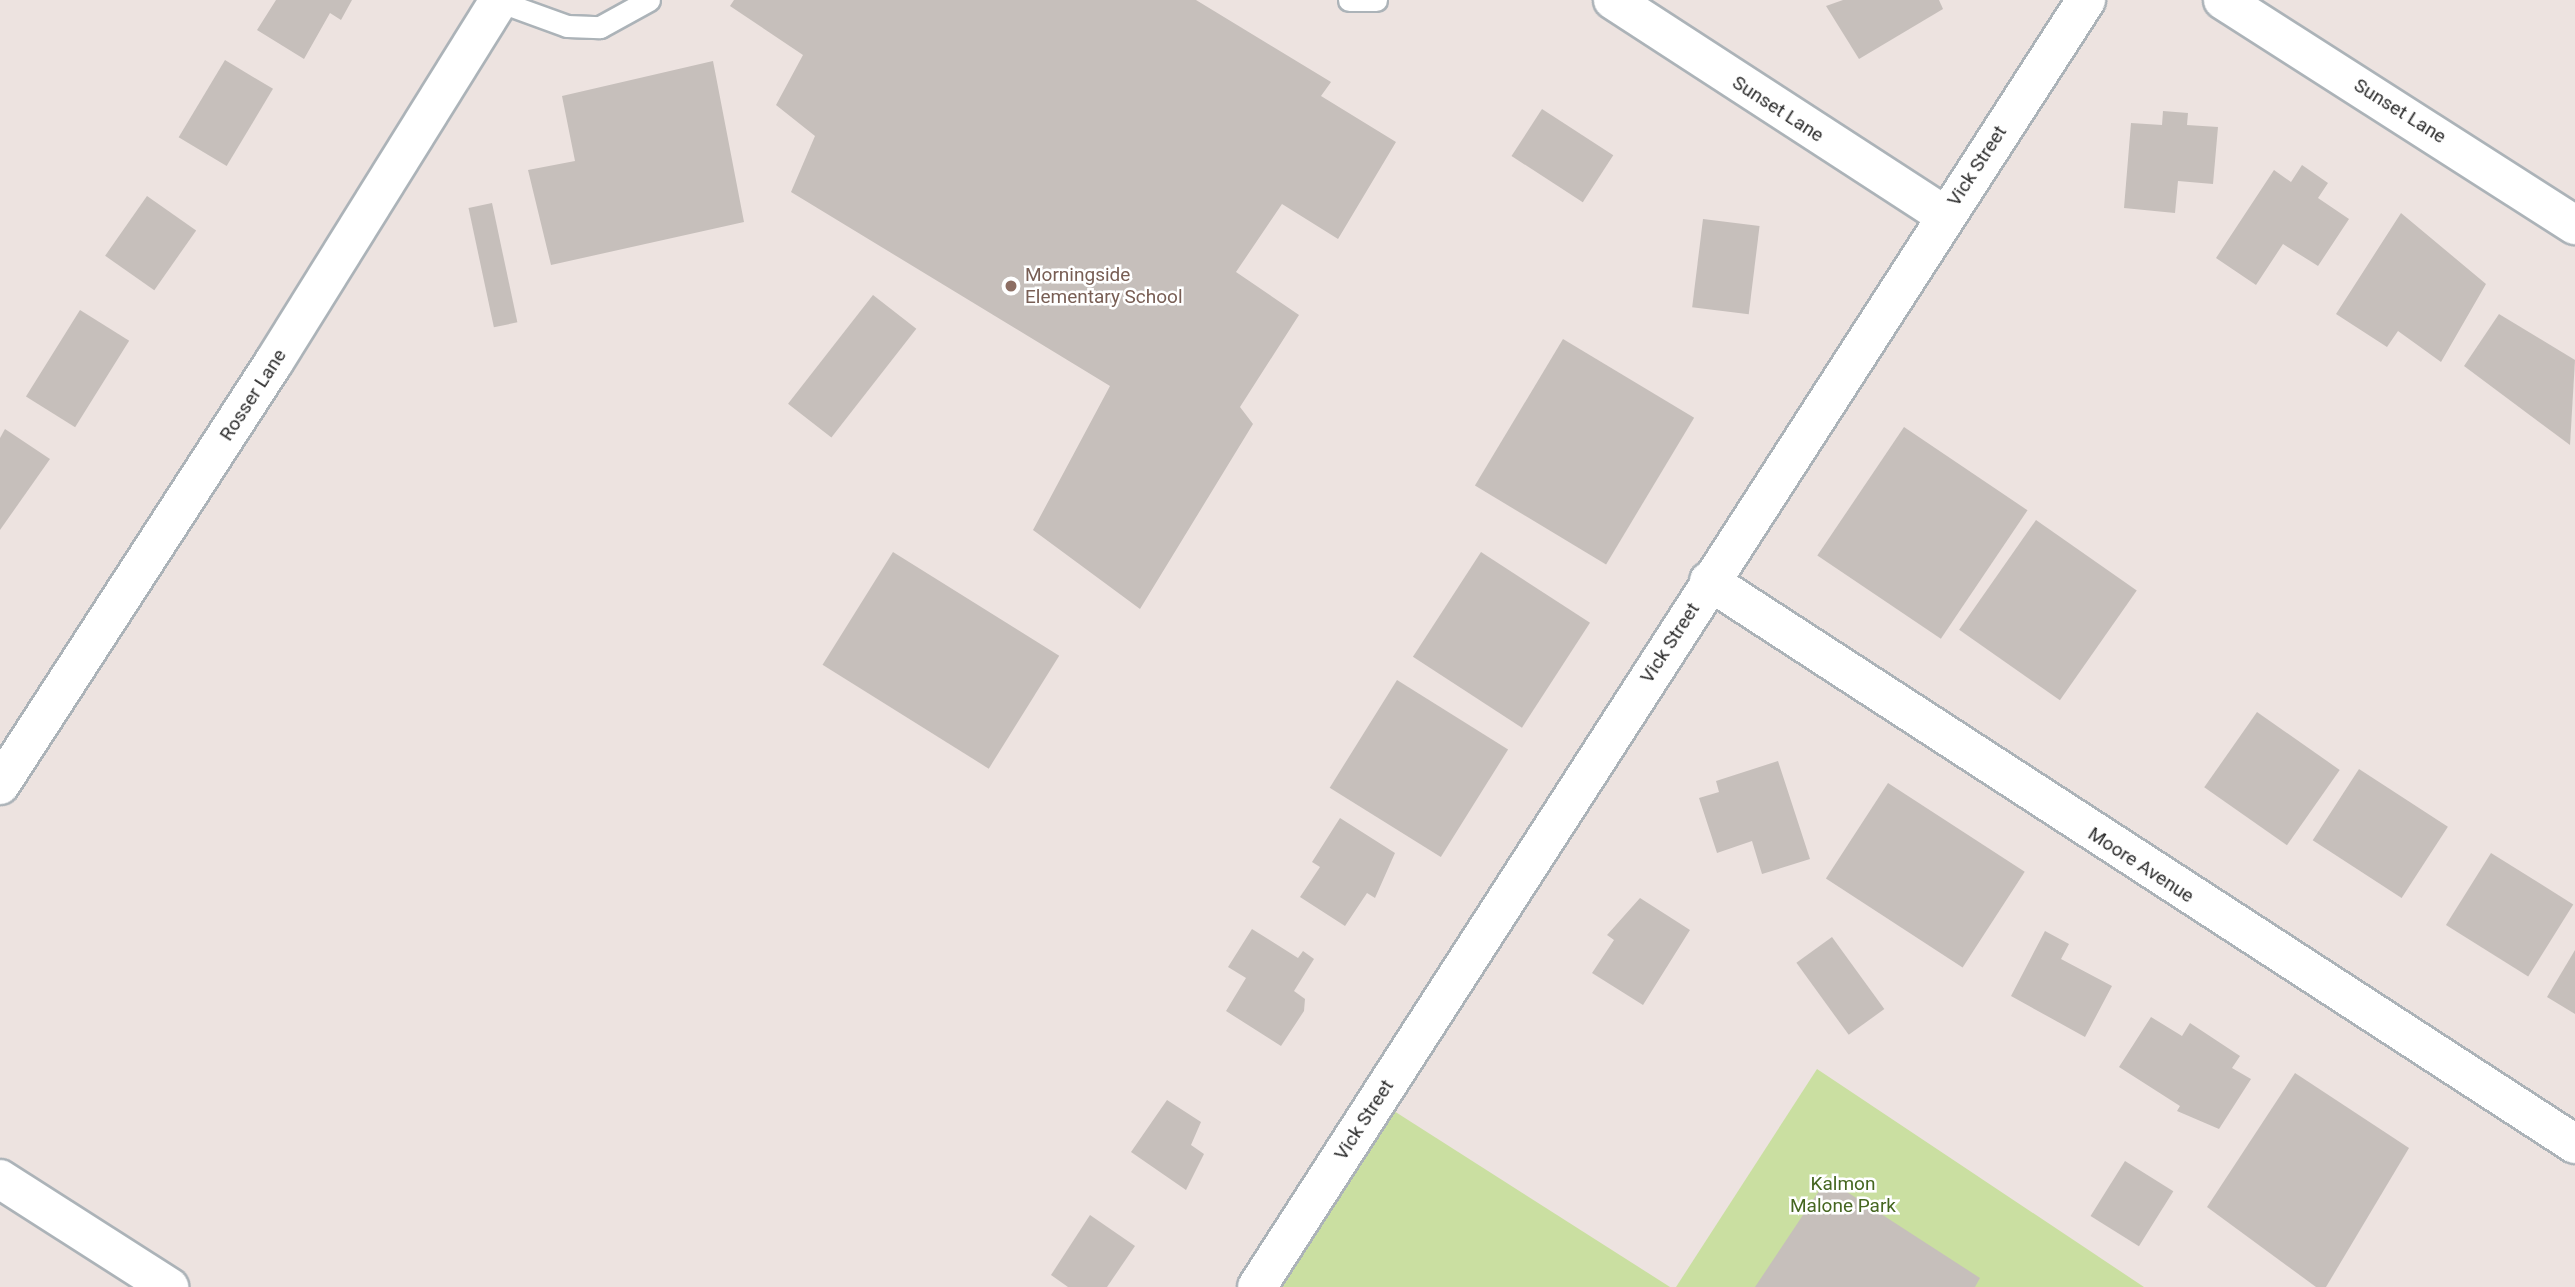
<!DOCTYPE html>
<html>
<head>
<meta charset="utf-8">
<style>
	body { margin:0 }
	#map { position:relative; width:2575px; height:1287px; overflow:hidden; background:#ede3e0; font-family:Roboto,sans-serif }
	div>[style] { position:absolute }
	.green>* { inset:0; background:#cadfa1 }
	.building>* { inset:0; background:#c6bfbb; transform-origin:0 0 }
	.roads { filter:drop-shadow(2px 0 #acb3b8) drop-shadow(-2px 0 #acb3b8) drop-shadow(0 2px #acb3b8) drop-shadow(0 -2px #acb3b8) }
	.lane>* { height:21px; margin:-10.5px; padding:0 10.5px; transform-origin:10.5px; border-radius:10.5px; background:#fff }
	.street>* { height:38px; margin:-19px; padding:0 19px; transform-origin:19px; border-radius:19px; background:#fff }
	.dots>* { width:19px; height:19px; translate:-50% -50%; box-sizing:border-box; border:4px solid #fff; border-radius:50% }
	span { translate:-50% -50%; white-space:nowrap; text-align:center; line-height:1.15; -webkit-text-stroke:5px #fff; paint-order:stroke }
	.street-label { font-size:19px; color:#2c2c2c }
	.education-label { font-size:19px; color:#785e54 }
	.left { translate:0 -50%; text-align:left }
	.park-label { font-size:19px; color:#456620 }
</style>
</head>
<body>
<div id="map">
	<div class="green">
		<div style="clip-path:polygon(1817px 1069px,2144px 1287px,1676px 1287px)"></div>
		<div style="clip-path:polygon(1383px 1104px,1670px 1287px,1266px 1287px)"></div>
	</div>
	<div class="building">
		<div style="clip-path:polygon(276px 0,352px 0,341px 20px,330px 13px,304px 59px,257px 30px)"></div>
		<div style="clip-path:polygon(734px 0,1196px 0,1331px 82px,1321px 96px,1396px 142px,1338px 239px,1282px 204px,1236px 272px,1299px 315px,1240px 407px,1253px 424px,1140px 609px,1033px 530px,1110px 386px,791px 192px,815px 136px,776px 105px,803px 55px,730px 6px)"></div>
		<div style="clip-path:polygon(1843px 0,1939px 0,1943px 9px,1859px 59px,1826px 6px)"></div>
		<div style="left:225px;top:60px;width:56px;height:90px;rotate:31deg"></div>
		<div style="clip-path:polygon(713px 61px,744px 222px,551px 265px,528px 170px,575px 161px,562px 96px)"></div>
		<div style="left:1542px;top:109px;width:85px;height:56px;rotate:33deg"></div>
		<div style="clip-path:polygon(2163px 111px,2188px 113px,2187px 125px,2218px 127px,2213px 184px,2178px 181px,2175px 213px,2124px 208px,2131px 123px,2162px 125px)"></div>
		<div style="clip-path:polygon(2302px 165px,2328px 183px,2318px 198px,2349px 219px,2318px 266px,2283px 244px,2256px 285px,2216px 258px,2274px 170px,2291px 182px)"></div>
		<div style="left:147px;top:196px;width:60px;height:73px;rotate:35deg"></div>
		<div style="left:492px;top:203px;width:122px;height:24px;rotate:78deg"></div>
		<div style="clip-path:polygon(2401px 213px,2486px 284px,2441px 362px,2398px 331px,2387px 347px,2336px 314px)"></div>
		<div style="left:1703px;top:219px;width:57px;height:89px;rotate:7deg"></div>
		<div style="left:873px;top:295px;width:55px;height:138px;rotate:38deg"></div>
		<div style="left:80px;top:310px;width:58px;height:102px;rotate:32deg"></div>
		<div style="clip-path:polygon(2499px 314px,2575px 360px,2570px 445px,2464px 366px)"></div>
		<div style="left:1563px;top:339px;width:153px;height:171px;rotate:31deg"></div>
		<div style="left:1904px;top:427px;width:149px;height:155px;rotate:34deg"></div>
		<div style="clip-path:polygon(5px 429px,50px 459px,0 530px,0 438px)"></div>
		<div style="left:2036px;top:520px;width:123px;height:134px;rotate:35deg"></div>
		<div style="left:893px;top:552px;width:196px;height:133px;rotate:32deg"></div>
		<div style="left:1481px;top:552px;width:130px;height:125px;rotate:33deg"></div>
		<div style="left:1397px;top:680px;width:131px;height:127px;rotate:32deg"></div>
		<div style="left:2257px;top:712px;width:101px;height:92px;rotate:35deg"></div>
		<div style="clip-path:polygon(1778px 761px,1810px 859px,1762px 874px,1752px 841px,1717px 853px,1699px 798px,1719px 792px,1716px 781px)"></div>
		<div style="left:2359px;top:769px;width:106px;height:85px;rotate:33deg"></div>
		<div style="left:1888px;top:783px;width:163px;height:114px;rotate:33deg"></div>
		<div style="clip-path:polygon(1340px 818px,1395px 853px,1375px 898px,1367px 893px,1345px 926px,1300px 897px,1320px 867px,1312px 862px)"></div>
		<div style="left:2491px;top:853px;width:97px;height:85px;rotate:32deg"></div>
		<div style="clip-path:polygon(1640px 898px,1690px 930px,1643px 1005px,1592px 973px,1614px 940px,1607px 935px)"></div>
		<div style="clip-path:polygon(1252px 929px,1298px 958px,1303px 951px,1314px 959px,1294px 991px,1305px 999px,1304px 1011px,1281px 1046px,1226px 1011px,1246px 978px,1228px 967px)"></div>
		<div style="clip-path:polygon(2045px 931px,2069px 944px,2061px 959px,2112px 986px,2085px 1037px,2011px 996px)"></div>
		<div style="left:1832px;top:937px;width:89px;height:44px;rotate:54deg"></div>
		<div style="clip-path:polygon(2575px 950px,2575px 1014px,2547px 997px)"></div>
		<div style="clip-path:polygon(2151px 1017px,2182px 1036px,2190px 1023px,2240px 1056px,2232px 1068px,2251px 1079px,2219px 1129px,2177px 1111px,2180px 1106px,2119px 1067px)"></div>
		<div style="clip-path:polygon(2295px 1073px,2409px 1148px,2326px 1287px,2316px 1287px,2207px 1207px)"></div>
		<div style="clip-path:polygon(1167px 1100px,1201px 1122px,1191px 1145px,1204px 1154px,1186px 1190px,1131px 1152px)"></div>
		<div style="left:2125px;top:1161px;width:57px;height:65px;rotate:32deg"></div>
		<div style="clip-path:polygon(1827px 1179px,1980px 1278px,1975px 1287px,1755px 1287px)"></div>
		<div style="clip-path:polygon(1090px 1215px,1135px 1246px,1107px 1287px,1068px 1287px,1051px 1275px)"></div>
	</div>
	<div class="roads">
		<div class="lane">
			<div style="left:1349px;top:0;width:27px"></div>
			<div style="left:498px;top:1px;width:73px;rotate:19.9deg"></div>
			<div style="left:567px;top:26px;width:33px;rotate:2deg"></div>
			<div style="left:600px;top:27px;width:56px;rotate:-28.9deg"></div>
		</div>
		<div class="street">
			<div style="left:1613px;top:0;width:396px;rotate:33deg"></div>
			<div style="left:2223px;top:0;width:418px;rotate:32.6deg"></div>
			<div style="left:1709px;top:581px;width:1033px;rotate:33.03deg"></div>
			<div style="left:0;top:785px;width:504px;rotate:-57.07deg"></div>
			<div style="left:274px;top:362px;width:426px;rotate:-58.1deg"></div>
			<div style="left:0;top:1179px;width:201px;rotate:32.6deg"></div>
			<div style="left:1257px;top:1287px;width:1531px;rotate:-57.21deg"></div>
		</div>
	</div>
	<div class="dots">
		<div style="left:1011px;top:286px;background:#8d6e63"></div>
	</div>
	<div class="street-label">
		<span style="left:1778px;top:109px;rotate:33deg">Sunset Lane</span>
		<span style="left:2400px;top:111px;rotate:32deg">Sunset Lane</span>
		<span style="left:1977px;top:166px;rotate:-57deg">Vick Street</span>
		<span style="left:253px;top:395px;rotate:-57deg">Rosser Lane</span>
		<span style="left:1670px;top:643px;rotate:-57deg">Vick Street</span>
		<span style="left:2141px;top:865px;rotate:33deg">Moore Avenue</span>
		<span style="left:1364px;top:1120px;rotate:-57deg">Vick Street</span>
	</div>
	<div class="education-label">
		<span class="left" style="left:1025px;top:286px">Morningside<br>Elementary School</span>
	</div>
	<div class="park-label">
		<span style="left:1843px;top:1195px">Kalmon<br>Malone Park</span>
	</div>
</div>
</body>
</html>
